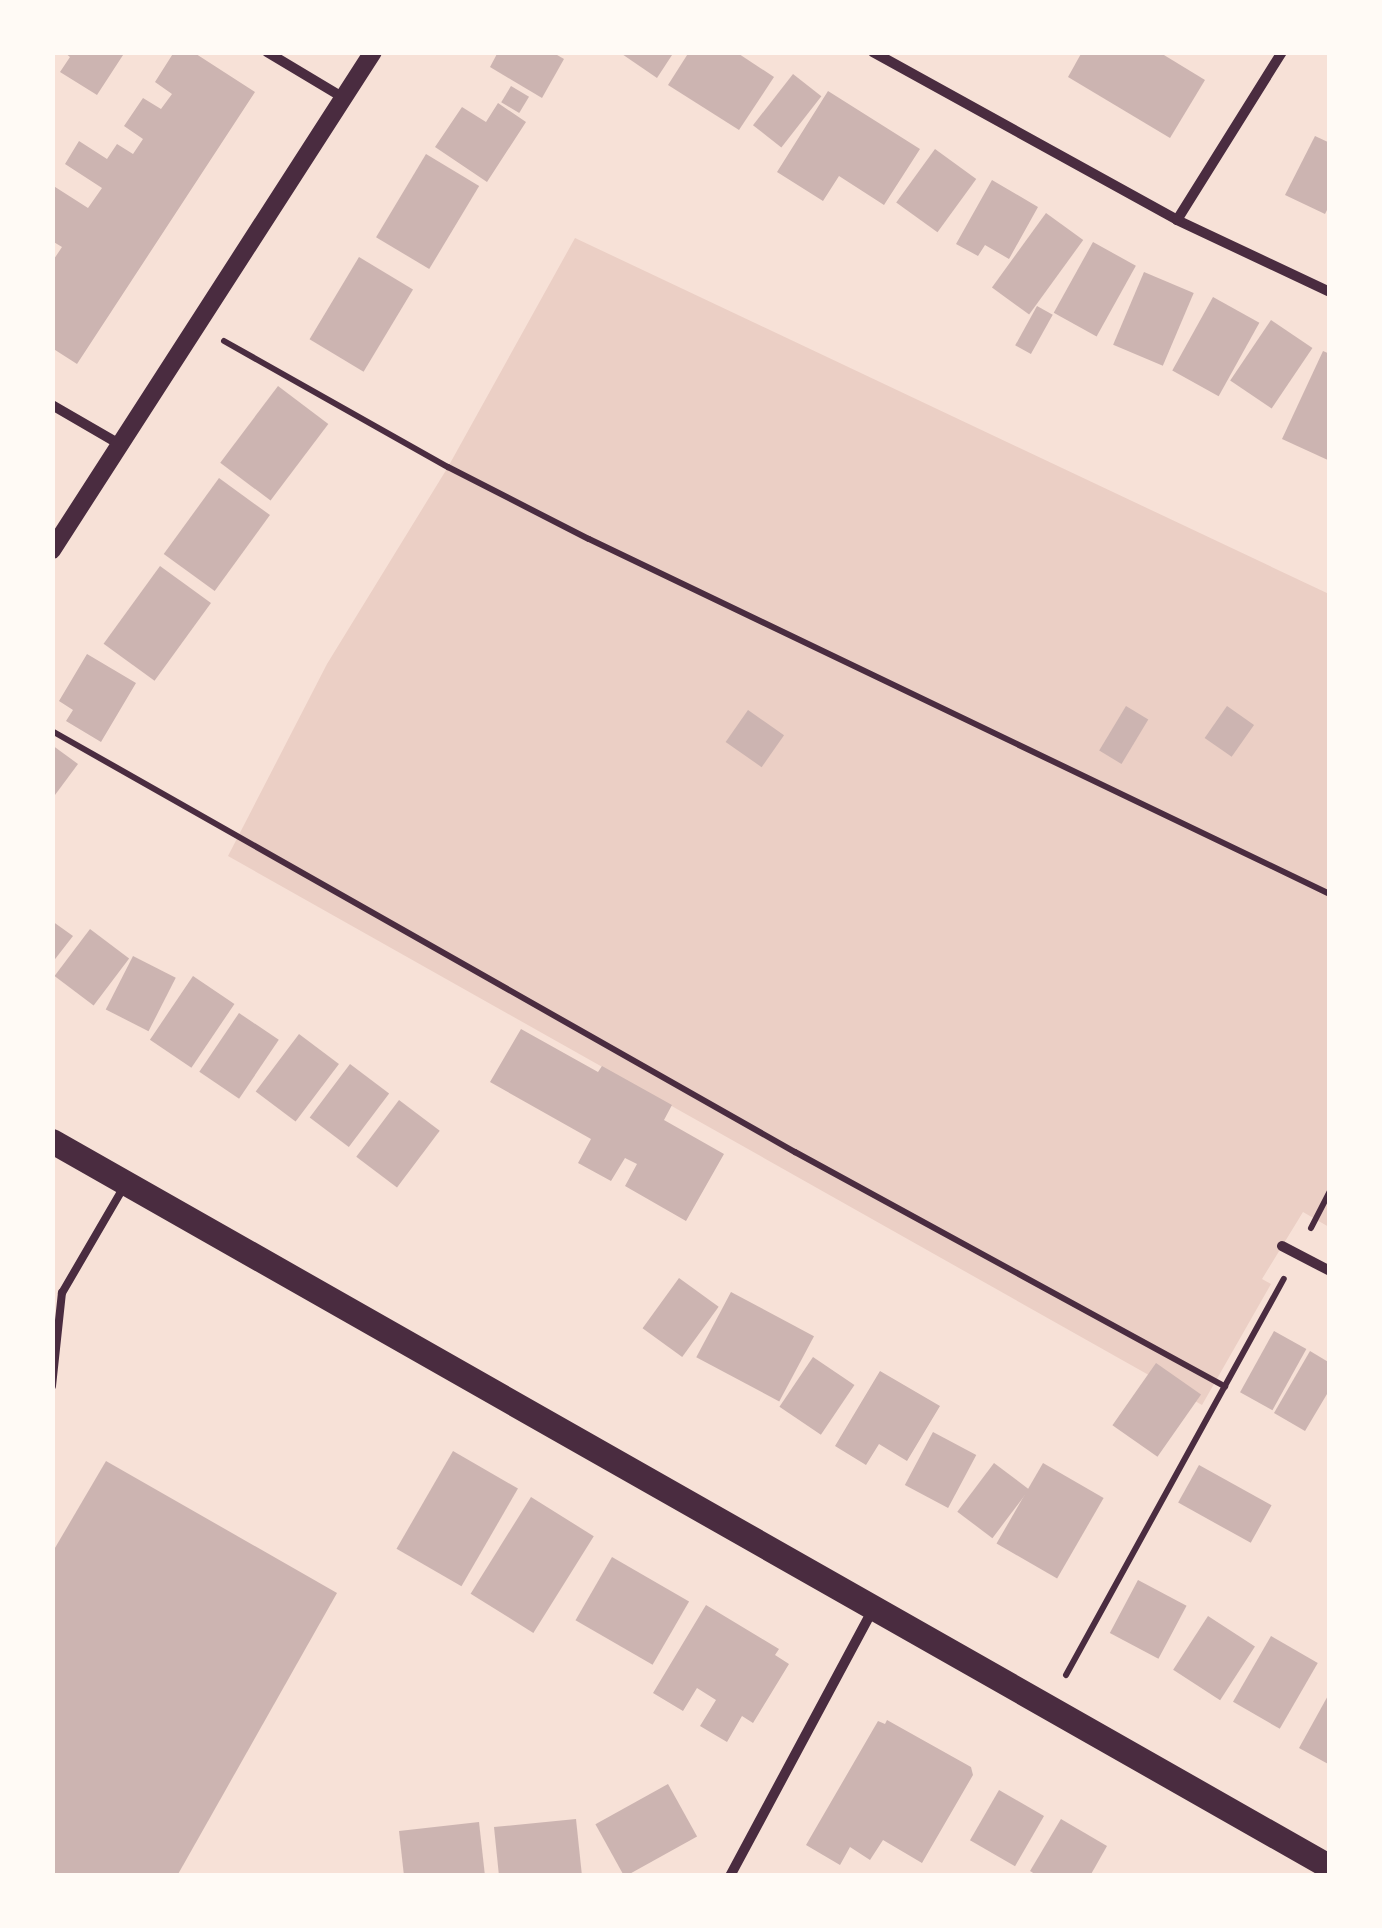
<!DOCTYPE html>
<html>
<head>
<meta charset="utf-8">
<style>
	body { margin:0 }
	#map { position:relative; width:1382px; height:1928px; overflow:hidden; background:#f7e1d7; font-family:"Roboto Condensed",sans-serif }
	div>[style] { position:absolute }
	.green>* { inset:0; background:#ebcfc5 }
	.building>* { inset:0; background:#ccb4b1; transform-origin:0 0 }
	.path>* { height:6px; margin:-3px; padding:0 3px; transform-origin:3px; border-radius:3px; background:#4a2c40 }
	.service>* { height:8px; margin:-4px; padding:0 4px; transform-origin:4px; border-radius:4px; background:#4a2c40 }
	.minor>* { height:10px; margin:-5px; padding:0 5px; transform-origin:5px; border-radius:5px; background:#4a2c40 }
	.tertiary>* { height:18px; margin:-9px; padding:0 9px; transform-origin:9px; border-radius:9px; background:#4a2c40 }
	.primary>* { height:25px; margin:-12.5px; padding:0 12.5px; transform-origin:12.5px; border-radius:12.5px; background:#4a2c40 }
	span { translate:-50% -50%; white-space:nowrap; text-align:center; line-height:1.15; -webkit-text-stroke:8px #fffaf5; paint-order:stroke }
	.frame { position:absolute; inset:0; border:55px solid #fffaf5; pointer-events:none }
</style>
</head>
<body>
<div id="map">
	<div class="green">
		<div style="clip-path:polygon(575px 238px,1329px 594px,1329px 1227px,1303px 1212px,1262px 1279px,1271px 1284px,1202px 1405px,228px 856px,327px 664px,448px 467px)"></div>
	</div>
	<div class="building">
		<div style="clip-path:polygon(64px 52px,125px 52px,97px 95px,60px 72px,70px 57px)"></div>
		<div style="clip-path:polygon(174px 52px,193px 52px,255px 92px,77px 364px,52px 348px,52px 262px,62px 247px,52px 241px,52px 185px,88px 208px,102px 188px,65px 164px,79px 141px,107px 159px,117px 144px,133px 154px,143px 139px,124px 126px,143px 98px,161px 109px,172px 94px,155px 82px)"></div>
		<div style="clip-path:polygon(498px 52px,552px 52px,564px 59px,542px 98px,490px 67px)"></div>
		<div style="clip-path:polygon(619px 52px,674px 52px,657px 78px)"></div>
		<div style="clip-path:polygon(689px 52px,736px 52px,774px 77px,739px 130px,668px 85px)"></div>
		<div style="clip-path:polygon(1082px 52px,1159px 52px,1205px 80px,1170px 138px,1068px 77px)"></div>
		<div style="left:793px;top:74px;width:36px;height:65px;rotate:38deg"></div>
		<div style="left:511px;top:86px;width:21px;height:19px;rotate:31deg"></div>
		<div style="clip-path:polygon(828px 91px,920px 149px,884px 205px,839px 176px,823px 201px,777px 172px)"></div>
		<div style="clip-path:polygon(498px 103px,526px 122px,487px 182px,435px 147px,462px 107px,486px 122px)"></div>
		<div style="clip-path:polygon(1315px 136px,1330px 143px,1330px 204px,1325px 214px,1285px 195px)"></div>
		<div style="left:935px;top:149px;width:51px;height:66px;rotate:36deg"></div>
		<div style="left:426px;top:154px;width:62px;height:97px;rotate:31deg"></div>
		<div style="clip-path:polygon(992px 180px,1038px 207px,1009px 259px,985px 245px,978px 256px,956px 244px)"></div>
		<div style="left:1046px;top:213px;width:46px;height:92px;rotate:36deg"></div>
		<div style="left:1093px;top:242px;width:49px;height:81px;rotate:29deg"></div>
		<div style="left:359px;top:257px;width:63px;height:96px;rotate:31deg"></div>
		<div style="left:1144px;top:272px;width:54px;height:79px;rotate:23deg"></div>
		<div style="left:1213px;top:297px;width:53px;height:84px;rotate:29deg"></div>
		<div style="left:1037px;top:306px;width:18px;height:45px;rotate:29deg"></div>
		<div style="left:1271px;top:320px;width:50px;height:73px;rotate:34deg"></div>
		<div style="clip-path:polygon(1323px 351px,1330px 354px,1330px 461px,1282px 439px)"></div>
		<div style="left:278px;top:386px;width:63px;height:96px;rotate:37deg"></div>
		<div style="left:219px;top:478px;width:63px;height:94px;rotate:36deg"></div>
		<div style="left:160px;top:566px;width:63px;height:96px;rotate:36deg"></div>
		<div style="clip-path:polygon(87px 654px,136px 683px,101px 742px,66px 721px,73px 710px,59px 701px)"></div>
		<div style="left:1126px;top:706px;width:26px;height:52px;rotate:31deg"></div>
		<div style="left:1227px;top:706px;width:33px;height:39px;rotate:35deg"></div>
		<div style="left:748px;top:710px;width:44px;height:39px;rotate:35deg"></div>
		<div style="clip-path:polygon(52px 745px,78px 764px,52px 799px)"></div>
		<div style="clip-path:polygon(52px 921px,73px 936px,52px 963px)"></div>
		<div style="left:90px;top:929px;width:49px;height:59px;rotate:37deg"></div>
		<div style="left:133px;top:956px;width:48px;height:60px;rotate:27deg"></div>
		<div style="left:193px;top:976px;width:50px;height:77px;rotate:34deg"></div>
		<div style="left:239px;top:1013px;width:48px;height:71px;rotate:34deg"></div>
		<div style="clip-path:polygon(521px 1029px,598px 1072px,602px 1066px,672px 1105px,664px 1120px,724px 1154px,686px 1221px,625px 1186px,637px 1164px,625px 1158px,611px 1181px,578px 1163px,591px 1139px,490px 1082px)"></div>
		<div style="left:299px;top:1034px;width:50px;height:72px;rotate:37deg"></div>
		<div style="left:350px;top:1064px;width:49px;height:67px;rotate:37deg"></div>
		<div style="left:399px;top:1100px;width:51px;height:71px;rotate:37deg"></div>
		<div style="left:679px;top:1278px;width:49px;height:62px;rotate:36deg"></div>
		<div style="left:731px;top:1292px;width:94px;height:74px;rotate:28deg"></div>
		<div style="left:1274px;top:1331px;width:37px;height:70px;rotate:29deg"></div>
		<div style="clip-path:polygon(1310px 1351px,1330px 1363px,1330px 1389px,1305px 1431px,1274px 1413px)"></div>
		<div style="left:813px;top:1357px;width:50px;height:60px;rotate:34deg"></div>
		<div style="left:1156px;top:1363px;width:55px;height:76px;rotate:35deg"></div>
		<div style="clip-path:polygon(880px 1371px,940px 1406px,907px 1461px,879px 1444px,866px 1465px,835px 1446px)"></div>
		<div style="left:933px;top:1432px;width:49px;height:60px;rotate:28deg"></div>
		<div style="left:453px;top:1451px;width:75px;height:113px;rotate:30deg"></div>
		<div style="clip-path:polygon(106px 1461px,337px 1593px,177px 1876px,52px 1876px,52px 1553px)"></div>
		<div style="left:994px;top:1463px;width:44px;height:61px;rotate:37deg"></div>
		<div style="left:1043px;top:1463px;width:70px;height:93px;rotate:30deg"></div>
		<div style="left:1199px;top:1465px;width:83px;height:43px;rotate:29deg"></div>
		<div style="left:531px;top:1497px;width:74px;height:114px;rotate:32deg"></div>
		<div style="left:612px;top:1557px;width:89px;height:73px;rotate:30deg"></div>
		<div style="left:1138px;top:1580px;width:55px;height:60px;rotate:28deg"></div>
		<div style="clip-path:polygon(706px 1605px,779px 1649px,775px 1655px,789px 1664px,753px 1723px,742px 1716px,727px 1742px,700px 1726px,716px 1700px,697px 1688px,683px 1711px,653px 1693px)"></div>
		<div style="left:1208px;top:1616px;width:56px;height:64px;rotate:33deg"></div>
		<div style="left:1271px;top:1636px;width:54px;height:76px;rotate:30deg"></div>
		<div style="clip-path:polygon(1330px 1692px,1330px 1765px,1299px 1748px)"></div>
		<div style="clip-path:polygon(887px 1720px,971px 1767px,973px 1775px,922px 1863px,883px 1840px,870px 1860px,850px 1847px,840px 1865px,806px 1845px,878px 1721px,885px 1724px)"></div>
		<div style="left:668px;top:1784px;width:60px;height:83px;rotate:61deg"></div>
		<div style="left:999px;top:1790px;width:52px;height:58px;rotate:30deg"></div>
		<div style="clip-path:polygon(576px 1819px,582px 1876px,499px 1876px,494px 1827px)"></div>
		<div style="clip-path:polygon(1061px 1819px,1107px 1846px,1090px 1876px,1038px 1876px,1030px 1871px)"></div>
		<div style="clip-path:polygon(479px 1822px,485px 1876px,404px 1876px,399px 1831px)"></div>
	</div>
	<div class="path">
		<div style="left:224px;top:341px;width:257px;rotate:29.4deg"></div>
		<div style="left:448px;top:467px;width:158px;rotate:27.1deg"></div>
		<div style="left:589px;top:539px;width:822px;rotate:25.6deg"></div>
		<div style="left:52px;top:731px;width:854px;rotate:29.54deg"></div>
		<div style="left:795px;top:1152px;width:490px;rotate:28.6deg"></div>
		<div style="left:1311px;top:1228px;width:42px;rotate:-62.8deg"></div>
		<div style="left:1066px;top:1675px;width:452px;rotate:-61.2deg"></div>
	</div>
	<div class="service">
		<div style="left:52px;top:1386px;width:94px;rotate:-83.9deg"></div>
		<div style="left:62px;top:1293px;width:121px;rotate:-59.8deg"></div>
	</div>
	<div class="minor">
		<div style="left:267px;top:52px;width:90px;rotate:30.9deg"></div>
		<div style="left:873px;top:52px;width:347px;rotate:28.9deg"></div>
		<div style="left:1177px;top:220px;width:169px;rotate:25.2deg"></div>
		<div style="left:1177px;top:220px;width:198px;rotate:-58deg"></div>
		<div style="left:52px;top:405px;width:80px;rotate:30.1deg"></div>
		<div style="left:1282px;top:1246px;width:54px;rotate:27.5deg"></div>
		<div style="left:730px;top:1876px;width:305px;rotate:-61.8deg"></div>
	</div>
	<div class="tertiary">
		<div style="left:52px;top:550px;width:592px;rotate:-57.2deg"></div>
	</div>
	<div class="primary">
		<div style="left:52px;top:1141px;width:1470px;rotate:29.6deg"></div>
	</div>
	<div class="frame"></div>
</div>
</body>
</html>
